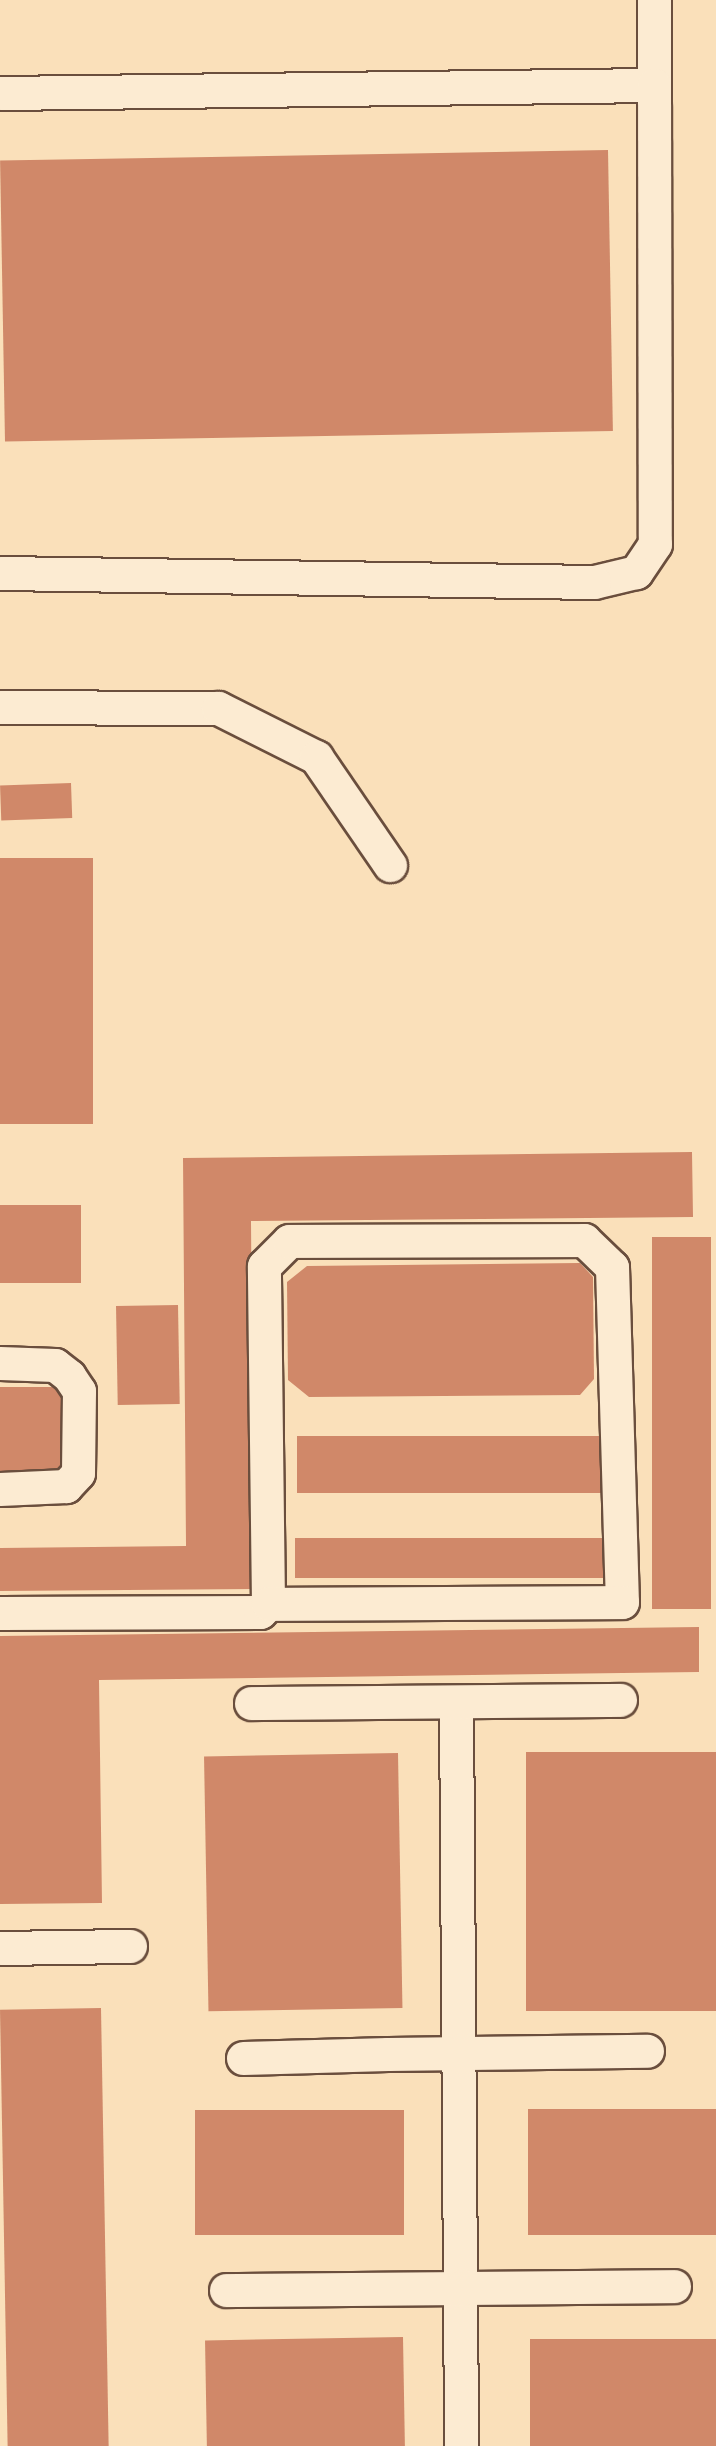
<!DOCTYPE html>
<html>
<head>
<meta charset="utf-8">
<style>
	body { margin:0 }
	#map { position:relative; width:716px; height:2446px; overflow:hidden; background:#fae0ba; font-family:Vollkorn,serif }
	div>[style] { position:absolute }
	.building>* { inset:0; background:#d08869; transform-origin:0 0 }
	.roads { filter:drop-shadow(2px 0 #6a4e3d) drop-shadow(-2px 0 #6a4e3d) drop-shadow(0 2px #6a4e3d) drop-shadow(0 -2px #6a4e3d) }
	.minor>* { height:33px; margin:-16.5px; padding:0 16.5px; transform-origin:16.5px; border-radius:16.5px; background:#fcebd2 }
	span { translate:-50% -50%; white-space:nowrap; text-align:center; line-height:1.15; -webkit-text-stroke:6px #fcebd2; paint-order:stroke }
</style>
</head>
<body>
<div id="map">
	<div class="building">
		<div style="left:608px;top:150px;width:281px;height:608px;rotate:89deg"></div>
		<div style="left:71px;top:783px;width:35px;height:71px;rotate:88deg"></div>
		<div style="left:0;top:858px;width:93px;height:266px"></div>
		<div style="clip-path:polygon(692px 1152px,693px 1217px,251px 1221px,254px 1589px,0 1591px,0 1548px,186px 1546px,183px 1158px)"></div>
		<div style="left:81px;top:1205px;width:78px;height:81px;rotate:90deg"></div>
		<div style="left:652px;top:1237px;width:59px;height:372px"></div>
		<div style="clip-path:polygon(580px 1263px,593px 1277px,594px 1379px,580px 1395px,309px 1397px,288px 1380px,287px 1282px,307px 1266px)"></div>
		<div style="left:178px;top:1305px;width:99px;height:62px;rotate:89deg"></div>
		<div style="left:68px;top:1387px;width:84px;height:68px;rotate:90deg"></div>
		<div style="left:606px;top:1436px;width:57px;height:309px;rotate:90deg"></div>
		<div style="left:603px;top:1538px;width:40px;height:308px;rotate:90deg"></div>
		<div style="clip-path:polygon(699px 1627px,699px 1672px,99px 1680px,102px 1903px,0 1904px,0 1636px)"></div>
		<div style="left:716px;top:1752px;width:259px;height:190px;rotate:90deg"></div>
		<div style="left:398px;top:1753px;width:255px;height:194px;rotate:89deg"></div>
		<div style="left:101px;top:2008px;width:438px;height:101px;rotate:89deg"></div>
		<div style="left:716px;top:2109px;width:126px;height:188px;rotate:90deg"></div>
		<div style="left:404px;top:2110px;width:125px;height:209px;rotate:90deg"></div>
		<div style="left:403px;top:2337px;width:109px;height:198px;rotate:89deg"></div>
		<div style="left:716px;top:2339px;width:107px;height:186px;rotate:90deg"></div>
	</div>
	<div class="roads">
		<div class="minor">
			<div style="left:654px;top:0;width:85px;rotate:90deg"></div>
			<div style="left:0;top:93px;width:654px;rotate:-0.7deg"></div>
			<div style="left:654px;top:85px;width:459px;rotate:89.9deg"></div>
			<div style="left:655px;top:544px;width:34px;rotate:124deg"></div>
			<div style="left:636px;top:572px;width:43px;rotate:166.6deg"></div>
			<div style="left:594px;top:582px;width:594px;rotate:-179.13deg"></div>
			<div style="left:0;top:707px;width:218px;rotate:0.3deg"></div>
			<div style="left:218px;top:708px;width:110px;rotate:26.6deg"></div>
			<div style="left:316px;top:757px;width:131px;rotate:55.6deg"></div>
			<div style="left:0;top:1363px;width:55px;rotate:2.1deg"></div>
			<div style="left:55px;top:1365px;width:18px;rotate:38deg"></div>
			<div style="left:69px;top:1376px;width:18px;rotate:56deg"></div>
			<div style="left:79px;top:1391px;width:82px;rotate:90.7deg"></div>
			<div style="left:78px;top:1473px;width:18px;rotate:133deg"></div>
			<div style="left:66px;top:1486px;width:66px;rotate:177.4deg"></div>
			<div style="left:0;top:1613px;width:260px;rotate:-0.2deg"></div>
			<div style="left:260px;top:1612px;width:11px;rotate:-45deg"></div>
			<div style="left:268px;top:1604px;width:338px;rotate:-90.7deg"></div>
			<div style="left:264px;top:1266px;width:35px;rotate:-45deg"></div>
			<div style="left:289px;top:1241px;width:295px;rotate:-0.2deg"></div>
			<div style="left:584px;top:1240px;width:39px;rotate:44deg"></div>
			<div style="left:612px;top:1267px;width:335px;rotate:88.3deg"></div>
			<div style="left:622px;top:1602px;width:354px;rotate:179.7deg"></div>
			<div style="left:456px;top:1702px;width:744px;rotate:89.61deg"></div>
			<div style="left:251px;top:1703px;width:369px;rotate:-0.5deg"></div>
			<div style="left:0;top:1948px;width:130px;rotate:-0.9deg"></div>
			<div style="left:243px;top:2058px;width:145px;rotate:-1.6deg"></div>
			<div style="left:388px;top:2054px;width:259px;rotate:-0.7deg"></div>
			<div style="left:226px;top:2290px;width:448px;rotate:-0.5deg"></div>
		</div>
	</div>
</div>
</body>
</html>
